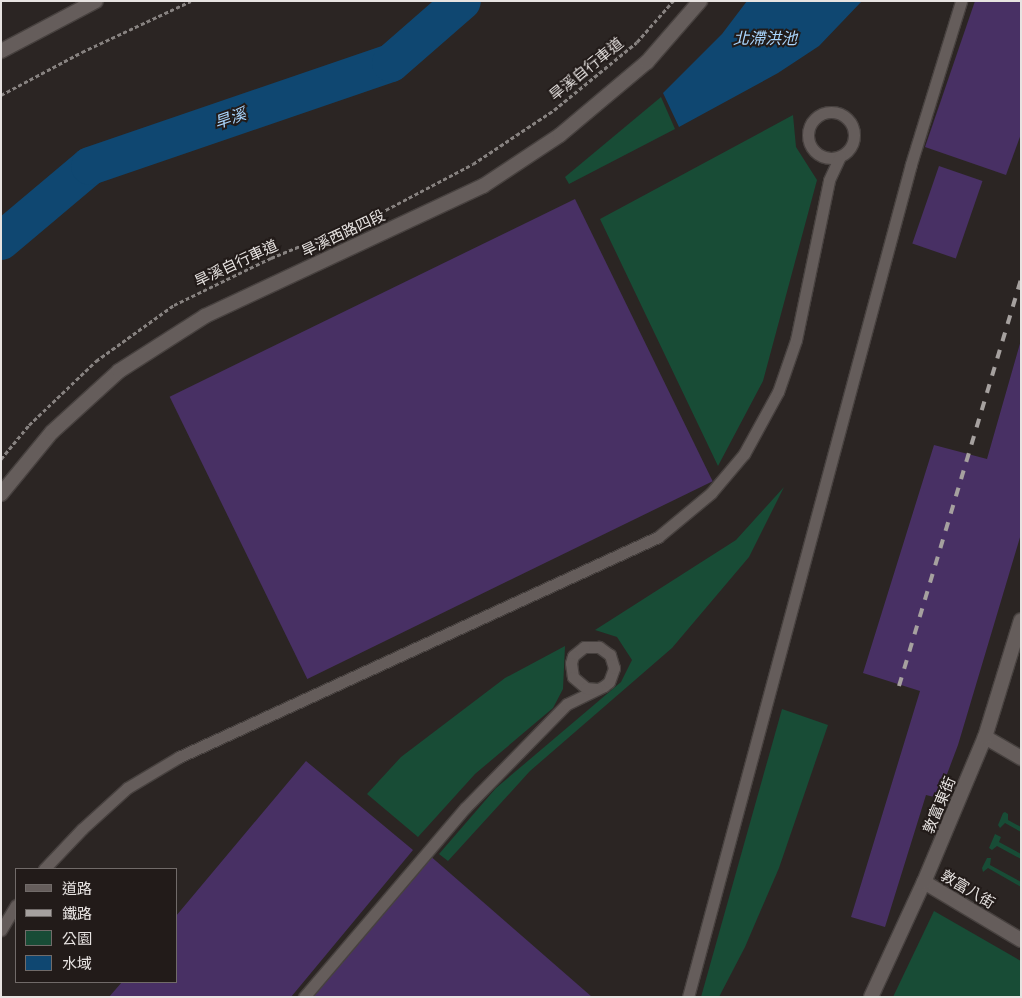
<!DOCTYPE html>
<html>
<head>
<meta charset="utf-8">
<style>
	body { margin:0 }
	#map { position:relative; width:1022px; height:998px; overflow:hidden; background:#2b2523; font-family:"PT Serif","Noto Sans TC",serif }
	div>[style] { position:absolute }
	.green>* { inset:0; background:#184c36 }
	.water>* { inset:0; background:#0f4771 }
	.river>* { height:38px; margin:-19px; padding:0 19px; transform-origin:19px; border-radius:19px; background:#0f4771 }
	.building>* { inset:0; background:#483064; transform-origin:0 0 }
	.path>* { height:3px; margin-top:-1.5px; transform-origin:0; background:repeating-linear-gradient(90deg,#878280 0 4px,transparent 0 6.5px) }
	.roads { filter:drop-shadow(1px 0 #47413f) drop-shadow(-1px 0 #47413f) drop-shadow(0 1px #47413f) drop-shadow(0 -1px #47413f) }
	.service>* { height:11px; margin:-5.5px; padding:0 5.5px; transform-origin:5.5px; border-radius:5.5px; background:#655d5b }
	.service>.ring { margin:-5.5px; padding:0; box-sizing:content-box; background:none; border:11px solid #655d5b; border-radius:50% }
	.pedestrian>* { height:14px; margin:-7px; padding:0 7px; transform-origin:7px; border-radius:7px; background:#655d5b }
	.minor>* { height:14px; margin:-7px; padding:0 7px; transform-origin:7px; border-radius:7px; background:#655d5b }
	.rail>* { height:4px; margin-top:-2px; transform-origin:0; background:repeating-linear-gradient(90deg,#a6a19f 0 9px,transparent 0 18px) }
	span { translate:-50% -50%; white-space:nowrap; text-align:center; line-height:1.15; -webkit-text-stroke:4px #221b19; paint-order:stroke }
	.street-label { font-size:15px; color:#e7e3e1 }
	.water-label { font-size:16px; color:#abd7ff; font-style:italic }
	.frame { position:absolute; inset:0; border:2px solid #e7e3e1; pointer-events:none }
	.legend { position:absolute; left:15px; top:868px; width:162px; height:115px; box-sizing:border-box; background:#221b19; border:1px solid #716b69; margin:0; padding:6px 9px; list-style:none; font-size:15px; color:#e7e3e1 }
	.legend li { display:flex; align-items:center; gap:10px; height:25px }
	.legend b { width:25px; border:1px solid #716b69 }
</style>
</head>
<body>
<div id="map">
	<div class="green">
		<div style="clip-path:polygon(661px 97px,675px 129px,569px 184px,565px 177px)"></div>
		<div style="clip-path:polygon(793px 115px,796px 147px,817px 180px,763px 381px,718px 466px,600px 219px)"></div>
		<div style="clip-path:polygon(784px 487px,749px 557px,672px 648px,530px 771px,448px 861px,439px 854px,496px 788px,621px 682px,632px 660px,617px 637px,595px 630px,736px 540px)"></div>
		<div style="clip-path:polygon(565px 646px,563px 689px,553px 708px,475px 774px,418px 837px,367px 794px,401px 757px,505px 678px)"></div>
		<div style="clip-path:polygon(782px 709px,828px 725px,779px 868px,745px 947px,719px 997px,701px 997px)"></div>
		<div style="clip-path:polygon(1005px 812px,1008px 814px,1008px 820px,1021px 827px,1021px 832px,1005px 823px,1000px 828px,998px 825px,1003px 813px)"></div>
		<div style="clip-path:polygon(995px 834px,1001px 837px,999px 842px,1021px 854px,1021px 859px,997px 846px,992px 850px,989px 848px)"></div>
		<div style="clip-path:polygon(987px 858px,991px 858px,990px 865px,1021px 882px,1021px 887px,988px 868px,983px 872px,982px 868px)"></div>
		<div style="clip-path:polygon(934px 911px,1021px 961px,1021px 997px,893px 997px)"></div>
	</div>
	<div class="water">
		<div style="clip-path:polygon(747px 1px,862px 1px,819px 46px,778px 73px,679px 127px,663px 93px,722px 34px)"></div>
	</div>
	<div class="river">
		<div style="left:1px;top:241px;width:116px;rotate:-40.1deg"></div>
		<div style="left:90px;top:166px;width:318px;rotate:-18.9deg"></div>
		<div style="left:391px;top:63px;width:94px;rotate:-41.1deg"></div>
	</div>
	<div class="building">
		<div style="clip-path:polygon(975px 1px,1021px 1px,1021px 134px,1006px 175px,925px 147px)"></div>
		<div style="left:939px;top:166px;width:46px;height:82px;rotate:19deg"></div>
		<div style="left:575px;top:199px;width:314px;height:451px;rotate:64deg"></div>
		<div style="clip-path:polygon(1021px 340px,1021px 534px,958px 745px,938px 798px,926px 795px,885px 927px,851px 917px,920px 691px,863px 673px,934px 445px,987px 459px)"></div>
		<div style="clip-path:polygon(306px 761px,413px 850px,291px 997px,109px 997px,122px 982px,176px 982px,176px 916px)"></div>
		<div style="clip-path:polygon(428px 854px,592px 997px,310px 997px)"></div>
	</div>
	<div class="path">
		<div style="left:1px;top:95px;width:92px;rotate:-28deg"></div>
		<div style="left:82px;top:52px;width:120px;rotate:-25.1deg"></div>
		<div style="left:1px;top:459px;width:44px;rotate:-50.5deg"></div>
		<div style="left:29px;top:425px;width:93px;rotate:-43.7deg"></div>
		<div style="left:96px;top:361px;width:96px;rotate:-35.7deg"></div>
		<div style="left:174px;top:305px;width:108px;rotate:-25.9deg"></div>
		<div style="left:271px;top:258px;width:118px;rotate:-22.4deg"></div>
		<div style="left:380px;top:213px;width:105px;rotate:-27.8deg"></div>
		<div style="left:473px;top:164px;width:97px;rotate:-33.7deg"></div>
		<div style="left:554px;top:110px;width:107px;rotate:-39.3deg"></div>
		<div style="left:637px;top:42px;width:55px;rotate:-48.7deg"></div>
	</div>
	<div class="roads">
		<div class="service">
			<div class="ring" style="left:808px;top:112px;width:35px;height:35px"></div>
			<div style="left:44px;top:869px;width:55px;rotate:-46.5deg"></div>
			<div style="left:82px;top:829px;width:61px;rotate:-42.3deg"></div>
			<div style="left:127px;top:788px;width:61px;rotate:-30.8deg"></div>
			<div style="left:179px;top:757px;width:527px;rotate:-24.67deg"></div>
			<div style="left:658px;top:537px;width:69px;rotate:-39.7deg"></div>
			<div style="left:711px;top:493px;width:51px;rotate:-49.8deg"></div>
			<div style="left:744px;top:454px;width:71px;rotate:-61.3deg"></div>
			<div style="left:778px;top:392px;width:55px;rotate:-70.9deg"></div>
			<div style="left:796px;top:340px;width:163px;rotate:-78.3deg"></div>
			<div style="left:829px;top:180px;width:26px;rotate:-65deg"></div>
			<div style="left:1px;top:930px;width:29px;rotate:-59deg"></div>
			<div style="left:304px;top:997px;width:248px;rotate:-49.6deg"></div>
			<div style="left:465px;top:808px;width:146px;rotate:-45.6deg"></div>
			<div style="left:567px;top:704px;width:41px;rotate:-25.9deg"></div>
			<div style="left:604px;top:686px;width:6px;rotate:-39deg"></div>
			<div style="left:609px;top:682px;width:15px;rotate:-70deg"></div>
			<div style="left:614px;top:668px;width:14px;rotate:-107deg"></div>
			<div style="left:610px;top:655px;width:14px;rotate:-144deg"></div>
			<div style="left:599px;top:647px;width:15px;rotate:180deg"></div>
			<div style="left:584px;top:647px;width:14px;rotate:141deg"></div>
			<div style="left:573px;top:656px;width:7px;rotate:106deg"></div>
			<div style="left:571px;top:663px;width:14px;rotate:82deg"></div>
			<div style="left:573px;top:677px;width:17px;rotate:40deg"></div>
			<div style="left:586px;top:688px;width:11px;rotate:5deg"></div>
			<div style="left:688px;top:997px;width:862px;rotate:-75.01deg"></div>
			<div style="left:911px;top:164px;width:170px;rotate:-72.9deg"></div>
		</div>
		<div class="pedestrian">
			<div style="left:985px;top:737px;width:42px;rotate:30.3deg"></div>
			<div style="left:924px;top:882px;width:113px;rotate:30.9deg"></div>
		</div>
		<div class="minor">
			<div style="left:1px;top:51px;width:107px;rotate:-27.8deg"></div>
			<div style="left:1px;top:494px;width:80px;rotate:-50.6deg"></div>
			<div style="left:52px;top:432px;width:91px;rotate:-42.3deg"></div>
			<div style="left:119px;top:371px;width:102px;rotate:-32.6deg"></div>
			<div style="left:205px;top:316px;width:307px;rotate:-25.1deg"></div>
			<div style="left:483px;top:186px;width:92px;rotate:-33.5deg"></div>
			<div style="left:560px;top:135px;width:114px;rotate:-40deg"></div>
			<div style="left:647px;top:62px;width:81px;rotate:-49deg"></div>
			<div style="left:871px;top:997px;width:127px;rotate:-65.3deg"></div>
			<div style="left:924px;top:882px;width:157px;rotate:-67.2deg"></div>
			<div style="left:985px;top:737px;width:122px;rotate:-72.9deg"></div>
		</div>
	</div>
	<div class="rail">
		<div style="left:899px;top:686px;width:425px;rotate:-73.3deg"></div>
	</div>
	<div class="street-label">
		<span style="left:586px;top:69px;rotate:-39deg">旱溪自行車道</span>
		<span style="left:343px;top:233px;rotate:-25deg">旱溪西路四段</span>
		<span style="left:236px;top:263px;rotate:-25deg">旱溪自行車道</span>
		<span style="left:939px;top:805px;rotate:-67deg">敦富東街</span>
		<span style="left:968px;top:889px;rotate:31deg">敦富八街</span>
	</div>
	<div class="water-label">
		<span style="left:765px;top:38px">北滯洪池</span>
		<span style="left:230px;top:118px;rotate:-19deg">旱溪</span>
	</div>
	<div class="frame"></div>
	<ul class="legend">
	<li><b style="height:6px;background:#655d5b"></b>道路</li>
	<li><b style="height:6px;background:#a6a19f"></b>鐵路</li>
	<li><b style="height:14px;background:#184c36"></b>公園</li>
	<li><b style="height:14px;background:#0f4771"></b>水域</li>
	</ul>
</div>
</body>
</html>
